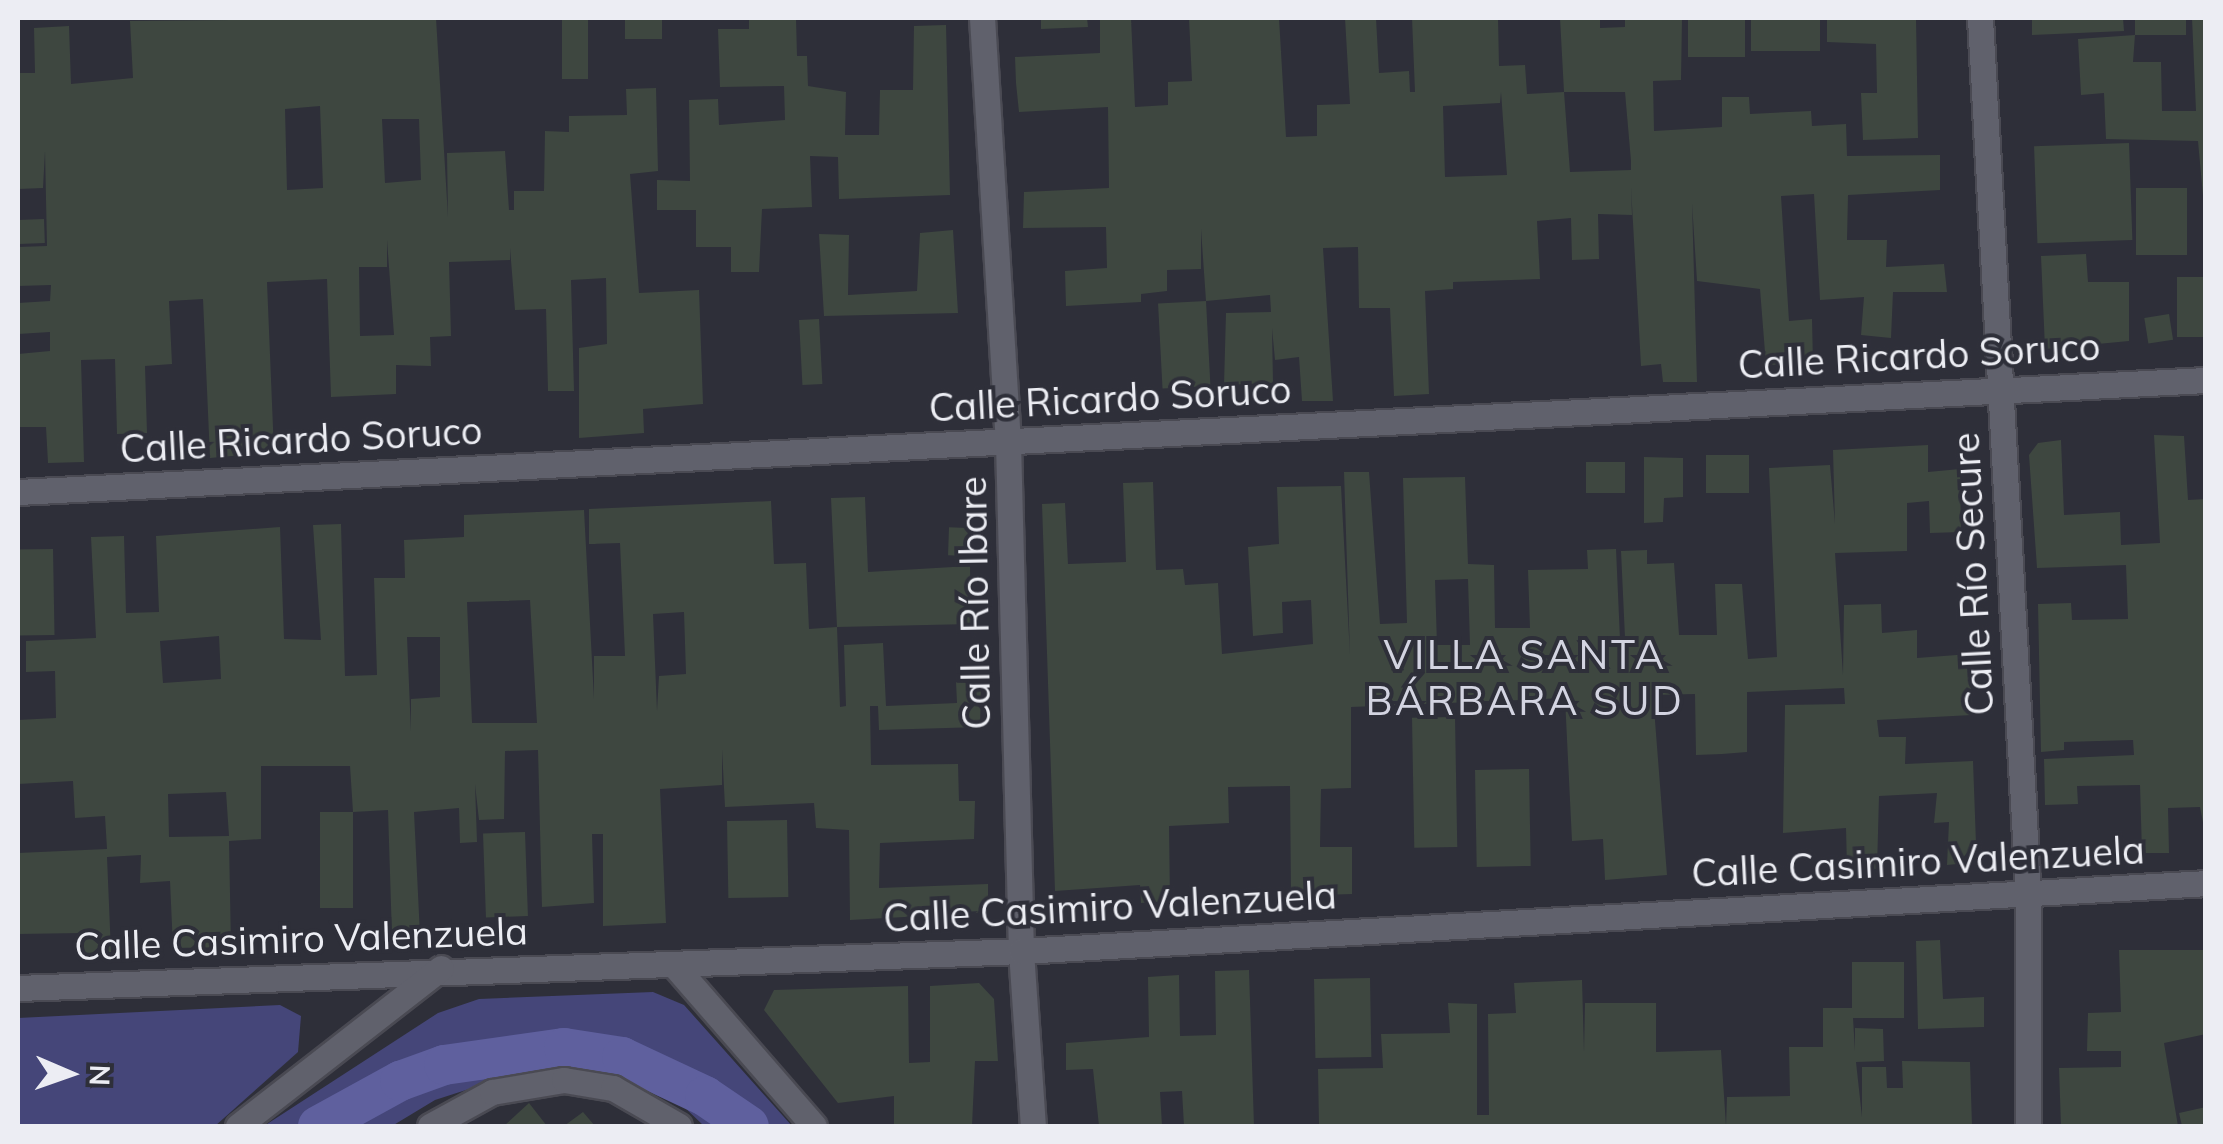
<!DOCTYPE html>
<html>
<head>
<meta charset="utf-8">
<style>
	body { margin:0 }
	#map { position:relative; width:2223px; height:1144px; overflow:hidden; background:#2e2f39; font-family:Mulish,sans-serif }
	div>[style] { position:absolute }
	.green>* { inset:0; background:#454679 }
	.canal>* { height:40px; margin:-20px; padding:0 20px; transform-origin:20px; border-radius:20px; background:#5f609e }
	.building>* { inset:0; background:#3e4740; transform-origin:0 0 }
	.roads { filter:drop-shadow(2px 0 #4a4a53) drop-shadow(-2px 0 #4a4a53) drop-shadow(0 2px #4a4a53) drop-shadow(0 -2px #4a4a53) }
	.minor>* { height:25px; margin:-12.5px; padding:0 12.5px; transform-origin:12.5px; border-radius:12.5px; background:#60616c }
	span { translate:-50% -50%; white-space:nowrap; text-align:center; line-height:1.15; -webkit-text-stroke:8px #2e2f39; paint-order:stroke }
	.street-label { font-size:38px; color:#ecedf3 }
	.neighbourhood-label { font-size:40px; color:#d3d4e1; letter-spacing:2.5px }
	.frame { position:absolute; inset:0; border:20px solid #ecedf3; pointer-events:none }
	.north { position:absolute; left:20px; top:1024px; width:100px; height:100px; -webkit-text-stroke:8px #2e2f39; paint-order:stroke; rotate:92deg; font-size:28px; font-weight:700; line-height:40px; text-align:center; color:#ecedf3 }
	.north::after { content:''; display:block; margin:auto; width:35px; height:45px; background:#ecedf3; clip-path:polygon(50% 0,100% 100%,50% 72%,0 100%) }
</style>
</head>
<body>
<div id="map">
	<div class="green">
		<div style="clip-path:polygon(653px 992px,684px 1005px,792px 1126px,704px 1126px,679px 1102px,638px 1080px,540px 1066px,435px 1100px,392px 1126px,264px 1126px,438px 1013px,479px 999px)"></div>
		<div style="clip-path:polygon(280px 1005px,301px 1016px,298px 1052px,215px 1126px,18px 1126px,18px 1018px)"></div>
	</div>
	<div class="canal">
		<div style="left:318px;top:1126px;width:94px;rotate:-28.8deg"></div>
		<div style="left:400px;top:1081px;width:47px;rotate:-20deg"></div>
		<div style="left:444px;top:1065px;width:121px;rotate:-8.1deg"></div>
		<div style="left:564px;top:1048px;width:59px;rotate:8.8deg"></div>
		<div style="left:622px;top:1057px;width:92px;rotate:25.2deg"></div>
		<div style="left:705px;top:1096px;width:53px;rotate:34.3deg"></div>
	</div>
	<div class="building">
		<div style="clip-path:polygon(evenodd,436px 18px,448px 217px,447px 153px,505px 151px,509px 210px,514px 210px,514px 191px,544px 191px,545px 131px,569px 132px,569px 116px,627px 115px,626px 89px,656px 88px,658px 171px,630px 174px,639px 293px,699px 290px,703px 404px,643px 409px,644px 433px,579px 438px,579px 348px,607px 344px,606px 278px,571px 280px,574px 391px,548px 391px,546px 309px,515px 310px,510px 248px,510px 260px,449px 262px,451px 336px,430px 337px,431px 366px,396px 365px,396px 394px,331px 397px,327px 279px,267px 282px,274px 452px,210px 458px,203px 299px,169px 301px,172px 364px,145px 366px,147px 433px,117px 434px,115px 359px,81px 360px,84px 462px,48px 463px,46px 427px,18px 427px,18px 354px,50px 351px,50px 332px,18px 334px,18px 303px,50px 301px,51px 285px,18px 286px,18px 247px,47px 246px,45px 151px,43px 188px,18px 189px,18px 73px,35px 73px,34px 28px,69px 26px,71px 84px,133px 78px,130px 21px,436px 18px,320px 106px,323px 188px,287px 190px,285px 109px,320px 106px,436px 18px,382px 119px,419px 119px,421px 180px,385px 183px,382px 119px,436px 18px,387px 240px,394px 335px,360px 336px,359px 267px,387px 267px,387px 240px)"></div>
		<div style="left:562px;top:18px;width:26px;height:61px"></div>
		<div style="left:625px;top:18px;width:37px;height:21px"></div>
		<div style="clip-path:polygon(749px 18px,796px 18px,797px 56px,807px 56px,808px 86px,846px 92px,845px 135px,879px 135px,880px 90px,913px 90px,914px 26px,946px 25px,950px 195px,839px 199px,838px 157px,810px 156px,812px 207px,762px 209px,759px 272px,731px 272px,731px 247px,696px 247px,696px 210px,657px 210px,657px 180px,690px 181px,689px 100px,718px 99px,719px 125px,785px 120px,784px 86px,720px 87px,718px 29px,749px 29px)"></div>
		<div style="clip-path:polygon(1041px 18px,1087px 18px,1088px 27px,1041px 29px)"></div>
		<div style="clip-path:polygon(evenodd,1100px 18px,1131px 18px,1135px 107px,1168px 105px,1168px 82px,1192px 81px,1189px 18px,1279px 18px,1286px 137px,1317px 136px,1317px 105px,1350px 104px,1345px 18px,1376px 18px,1379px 73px,1409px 71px,1410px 92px,1415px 92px,1412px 18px,1498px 18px,1499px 66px,1525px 65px,1527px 94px,1564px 92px,1570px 172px,1631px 170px,1631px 161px,1625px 92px,1564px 92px,1560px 18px,1600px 18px,1600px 28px,1625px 27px,1625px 18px,1682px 18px,1681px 80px,1653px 81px,1654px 131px,1722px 127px,1722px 97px,1749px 97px,1750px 114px,1811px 111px,1812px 126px,1846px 124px,1847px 156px,1940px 155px,1940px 190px,1848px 195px,1847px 240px,1887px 240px,1886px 267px,1944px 264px,1947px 292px,1893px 292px,1891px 338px,1861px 335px,1864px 297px,1820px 300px,1814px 194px,1781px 196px,1789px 321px,1812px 319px,1813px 363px,1766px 365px,1760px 289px,1697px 281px,1692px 203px,1697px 382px,1663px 382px,1661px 364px,1641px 366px,1631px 187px,1632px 215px,1598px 214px,1599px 259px,1572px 260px,1571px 218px,1537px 221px,1540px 279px,1453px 282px,1453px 289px,1425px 291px,1429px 394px,1394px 396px,1390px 308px,1359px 308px,1358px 247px,1323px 248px,1333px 401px,1302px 401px,1299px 357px,1275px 360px,1272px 328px,1273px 383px,1224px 385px,1226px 313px,1271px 312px,1270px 295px,1206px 301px,1201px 229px,1201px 269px,1167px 270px,1167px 291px,1141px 294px,1141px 302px,1066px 306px,1065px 271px,1107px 268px,1106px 227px,1023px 228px,1024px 192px,1109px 188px,1108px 107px,1019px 112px,1016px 83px,1015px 57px,1100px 53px,1100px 18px,1501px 92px,1507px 175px,1445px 177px,1443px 106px,1500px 103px,1501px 92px)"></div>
		<div style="left:1688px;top:18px;width:57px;height:39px"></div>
		<div style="left:1751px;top:18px;width:69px;height:33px"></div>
		<div style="clip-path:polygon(1827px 18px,1916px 18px,1918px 138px,1863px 140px,1861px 93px,1877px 93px,1876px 44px,1827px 42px)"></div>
		<div style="clip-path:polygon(2032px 18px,2123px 18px,2124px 31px,2032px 35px)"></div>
		<div style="left:2135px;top:18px;width:51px;height:17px"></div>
		<div style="clip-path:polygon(2192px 18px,2206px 18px,2206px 229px,2198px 141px,2106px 139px,2104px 93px,2081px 95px,2078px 39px,2135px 35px,2133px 62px,2161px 62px,2162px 111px,2196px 111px)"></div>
		<div style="left:2129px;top:143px;width:97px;height:95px;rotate:88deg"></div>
		<div style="left:2136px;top:188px;width:51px;height:67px"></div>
		<div style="left:44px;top:219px;width:24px;height:26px;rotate:88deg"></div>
		<div style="clip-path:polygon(953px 230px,958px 313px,824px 316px,819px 234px,849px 235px,848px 295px,917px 291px,920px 233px)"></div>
		<div style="clip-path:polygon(2086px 254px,2088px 282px,2129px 282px,2129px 341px,2045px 349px,2041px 256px)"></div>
		<div style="left:2206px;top:277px;width:60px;height:29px;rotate:90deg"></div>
		<div style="left:1206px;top:301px;width:85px;height:48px;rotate:87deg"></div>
		<div style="left:2169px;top:314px;width:26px;height:25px;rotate:81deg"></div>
		<div style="left:819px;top:319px;width:65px;height:20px;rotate:87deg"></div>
		<div style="clip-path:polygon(2154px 435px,2184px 436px,2188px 500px,2206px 499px,2206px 838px,2200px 807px,2168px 808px,2169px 853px,2142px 853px,2140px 785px,2077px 786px,2078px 804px,2045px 805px,2044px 759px,2134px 755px,2133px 740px,2064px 742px,2064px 750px,2041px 752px,2038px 604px,2071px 603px,2072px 620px,2128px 619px,2126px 565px,2037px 568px,2029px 455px,2038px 443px,2061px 440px,2064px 515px,2120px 512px,2121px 545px,2160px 543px)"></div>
		<div style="clip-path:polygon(evenodd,1928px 445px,1928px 472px,1960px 469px,1961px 532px,1930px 533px,1929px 501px,1907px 503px,1907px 551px,1835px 553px,1843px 675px,1844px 605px,1881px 604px,1882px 633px,1917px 630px,1917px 658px,1970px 654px,1972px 715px,1877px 720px,1879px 737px,1906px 737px,1905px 764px,1973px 761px,1976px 843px,1957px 864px,1947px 865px,1949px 822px,1934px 823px,1937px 793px,1879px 796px,1877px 869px,1847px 868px,1846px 828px,1783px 833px,1785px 705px,1845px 704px,1844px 688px,1747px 692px,1747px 752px,1722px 754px,1696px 755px,1695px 694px,1653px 695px,1667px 875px,1605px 880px,1603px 839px,1572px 841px,1565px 698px,1351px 707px,1351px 788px,1321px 789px,1320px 847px,1352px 847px,1352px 894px,1291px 896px,1290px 786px,1228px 787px,1229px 823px,1169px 826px,1170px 901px,1141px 903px,1140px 885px,1055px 891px,1042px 504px,1065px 503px,1068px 564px,1126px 562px,1123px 483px,1153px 482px,1156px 570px,1183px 569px,1185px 585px,1218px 583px,1222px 654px,1313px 644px,1311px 600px,1282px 602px,1283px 633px,1253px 636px,1248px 547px,1279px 544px,1277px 487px,1341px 486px,1350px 655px,1344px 472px,1369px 472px,1380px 624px,1407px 623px,1403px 478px,1465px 477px,1468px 564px,1494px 565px,1495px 628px,1530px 628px,1528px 570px,1588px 569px,1587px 550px,1616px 549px,1620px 639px,1625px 638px,1621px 551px,1647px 550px,1647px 564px,1674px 563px,1679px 635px,1717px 635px,1715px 584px,1742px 584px,1748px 659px,1777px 657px,1769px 468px,1830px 465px,1835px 524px,1833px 450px,1928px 445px,1468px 579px,1470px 645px,1437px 645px,1435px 580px,1468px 579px)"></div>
		<div style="left:1749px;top:455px;width:38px;height:43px;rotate:90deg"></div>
		<div style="clip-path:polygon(1644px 457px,1683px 458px,1683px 497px,1664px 498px,1663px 522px,1644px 523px)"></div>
		<div style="left:1586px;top:462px;width:39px;height:31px"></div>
		<div style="clip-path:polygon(865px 497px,868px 572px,970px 566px,971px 624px,837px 627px,831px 498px)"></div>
		<div style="clip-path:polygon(evenodd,771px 501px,774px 564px,806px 563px,809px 629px,837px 627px,840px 707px,846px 706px,844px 645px,883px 643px,886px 706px,957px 703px,956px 682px,981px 684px,980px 727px,879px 730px,878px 706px,870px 706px,871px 765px,958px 764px,959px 801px,975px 801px,974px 839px,880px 843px,879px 888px,988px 884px,988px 902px,977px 913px,850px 920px,849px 830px,816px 828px,814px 803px,725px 807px,722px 749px,722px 785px,660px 789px,666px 923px,603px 926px,603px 834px,592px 834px,594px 903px,542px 907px,538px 750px,505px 751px,504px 819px,479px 820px,475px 784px,477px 842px,460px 843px,459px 808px,414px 812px,420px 935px,392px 937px,388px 810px,353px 812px,350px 766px,261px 766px,261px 839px,229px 841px,231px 947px,173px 948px,170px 881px,140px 883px,141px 855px,107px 857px,111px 952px,84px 953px,82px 933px,18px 934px,18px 853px,107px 849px,105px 816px,75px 818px,73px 781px,18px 784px,18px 720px,56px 718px,55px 671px,26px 672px,26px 641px,96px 638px,91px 537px,124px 536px,126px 613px,159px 612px,156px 536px,280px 527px,284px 639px,321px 640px,313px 525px,341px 524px,345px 676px,377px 675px,374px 578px,405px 578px,404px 540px,464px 537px,464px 515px,584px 510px,594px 699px,594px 656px,625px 656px,620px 543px,589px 544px,589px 509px,771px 501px,530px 600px,537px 723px,472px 723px,467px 602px,530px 600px,771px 501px,684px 612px,686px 674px,659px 676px,657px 711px,653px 614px,684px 612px,771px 501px,219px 636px,221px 679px,163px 683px,160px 641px,219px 636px,771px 501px,407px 637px,440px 637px,440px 697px,411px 699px,411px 732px,407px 637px,771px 501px,226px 792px,229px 836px,169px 837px,168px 794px,226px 792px)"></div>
		<div style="left:968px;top:528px;width:28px;height:19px;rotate:92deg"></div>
		<div style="left:53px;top:549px;width:86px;height:35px;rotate:89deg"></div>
		<div style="left:1455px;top:717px;width:130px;height:43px;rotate:89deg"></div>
		<div style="left:1529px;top:769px;width:97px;height:54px;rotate:89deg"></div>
		<div style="left:320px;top:812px;width:33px;height:96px"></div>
		<div style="left:787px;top:820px;width:77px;height:60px;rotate:89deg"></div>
		<div style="left:525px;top:832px;width:84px;height:42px;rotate:88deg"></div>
		<div style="clip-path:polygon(1940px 940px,1943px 999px,1984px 997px,1984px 1027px,1918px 1029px,1916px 941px)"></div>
		<div style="clip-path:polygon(2119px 950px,2206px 950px,2206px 1034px,2164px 1043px,2178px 1126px,2061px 1126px,2059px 1068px,2121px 1067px,2121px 1051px,2087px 1051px,2088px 1013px,2121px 1012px)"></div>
		<div style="clip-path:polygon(1852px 962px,1904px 962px,1904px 1018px,1853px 1018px,1855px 1051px,1855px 1028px,1883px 1029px,1884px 1061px,1856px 1062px,1862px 1117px,1862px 1067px,1886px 1067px,1887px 1088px,1903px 1088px,1902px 1061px,1970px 1062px,1972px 1126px,1726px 1126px,1727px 1097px,1790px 1096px,1789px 1047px,1823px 1047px,1823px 1008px,1852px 1008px)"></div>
		<div style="clip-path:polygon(1249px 970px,1254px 1126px,1184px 1126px,1182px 1091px,1160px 1092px,1162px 1126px,1099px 1126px,1093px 1069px,1066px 1070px,1066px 1043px,1149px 1037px,1148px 977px,1179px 975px,1180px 1036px,1216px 1035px,1215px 971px)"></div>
		<div style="left:1370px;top:978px;width:79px;height:56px;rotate:89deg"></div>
		<div style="clip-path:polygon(1582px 980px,1584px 1052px,1585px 1003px,1656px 1003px,1656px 1052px,1721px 1050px,1726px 1126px,1319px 1126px,1318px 1069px,1383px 1068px,1381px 1034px,1450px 1033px,1448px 1003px,1477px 1004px,1477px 1115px,1489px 1115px,1488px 1014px,1516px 1013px,1514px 983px)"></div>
		<div style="clip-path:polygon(979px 983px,994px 999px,998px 1061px,975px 1061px,972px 1126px,894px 1126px,894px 1096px,838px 1103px,764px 1010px,774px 990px,908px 986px,909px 1063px,930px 1062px,930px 986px)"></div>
		<div style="clip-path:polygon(529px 1103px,547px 1126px,504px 1126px)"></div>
		<div style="clip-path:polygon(2206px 1107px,2206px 1126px,2182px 1126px,2179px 1113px)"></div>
		<div style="clip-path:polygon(583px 1112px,595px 1126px,564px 1126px)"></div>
	</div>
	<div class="roads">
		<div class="minor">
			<div style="left:982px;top:18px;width:425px;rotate:86.5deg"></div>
			<div style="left:1008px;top:442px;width:509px;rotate:88.54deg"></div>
			<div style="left:1021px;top:951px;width:175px;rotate:86.1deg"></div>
			<div style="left:1980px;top:18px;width:876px;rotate:86.86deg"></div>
			<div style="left:2028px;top:893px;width:233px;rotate:90deg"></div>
			<div style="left:18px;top:492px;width:2191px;rotate:-2.93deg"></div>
			<div style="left:674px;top:965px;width:213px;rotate:49deg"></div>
			<div style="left:18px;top:988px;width:1004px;rotate:-2.11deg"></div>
			<div style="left:1021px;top:951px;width:1187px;rotate:-3.28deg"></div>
			<div style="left:238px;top:1126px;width:257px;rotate:-37.9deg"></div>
			<div style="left:430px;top:1126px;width:71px;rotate:-28.7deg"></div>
			<div style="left:492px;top:1092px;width:73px;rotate:-9.5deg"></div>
			<div style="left:564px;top:1080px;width:50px;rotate:9.3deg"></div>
			<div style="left:613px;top:1088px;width:76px;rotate:29.9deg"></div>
		</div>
	</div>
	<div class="street-label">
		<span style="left:1919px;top:356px;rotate:-3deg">Calle Ricardo Soruco</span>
		<span style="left:1110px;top:399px;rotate:-3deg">Calle Ricardo Soruco</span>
		<span style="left:301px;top:440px;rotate:-3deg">Calle Ricardo Soruco</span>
		<span style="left:1973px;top:574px;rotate:-93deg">Calle Río Secure</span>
		<span style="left:975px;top:603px;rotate:-91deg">Calle Río Ibare</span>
		<span style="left:1918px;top:862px;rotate:-3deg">Calle Casimiro Valenzuela</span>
		<span style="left:1110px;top:907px;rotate:-3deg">Calle Casimiro Valenzuela</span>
		<span style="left:301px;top:939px;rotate:-2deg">Calle Casimiro Valenzuela</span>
	</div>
	<div class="neighbourhood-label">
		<span style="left:1525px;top:677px">VILLA SANTA<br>BÁRBARA SUD</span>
	</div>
	<div class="frame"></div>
	<div class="north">N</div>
</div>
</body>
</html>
